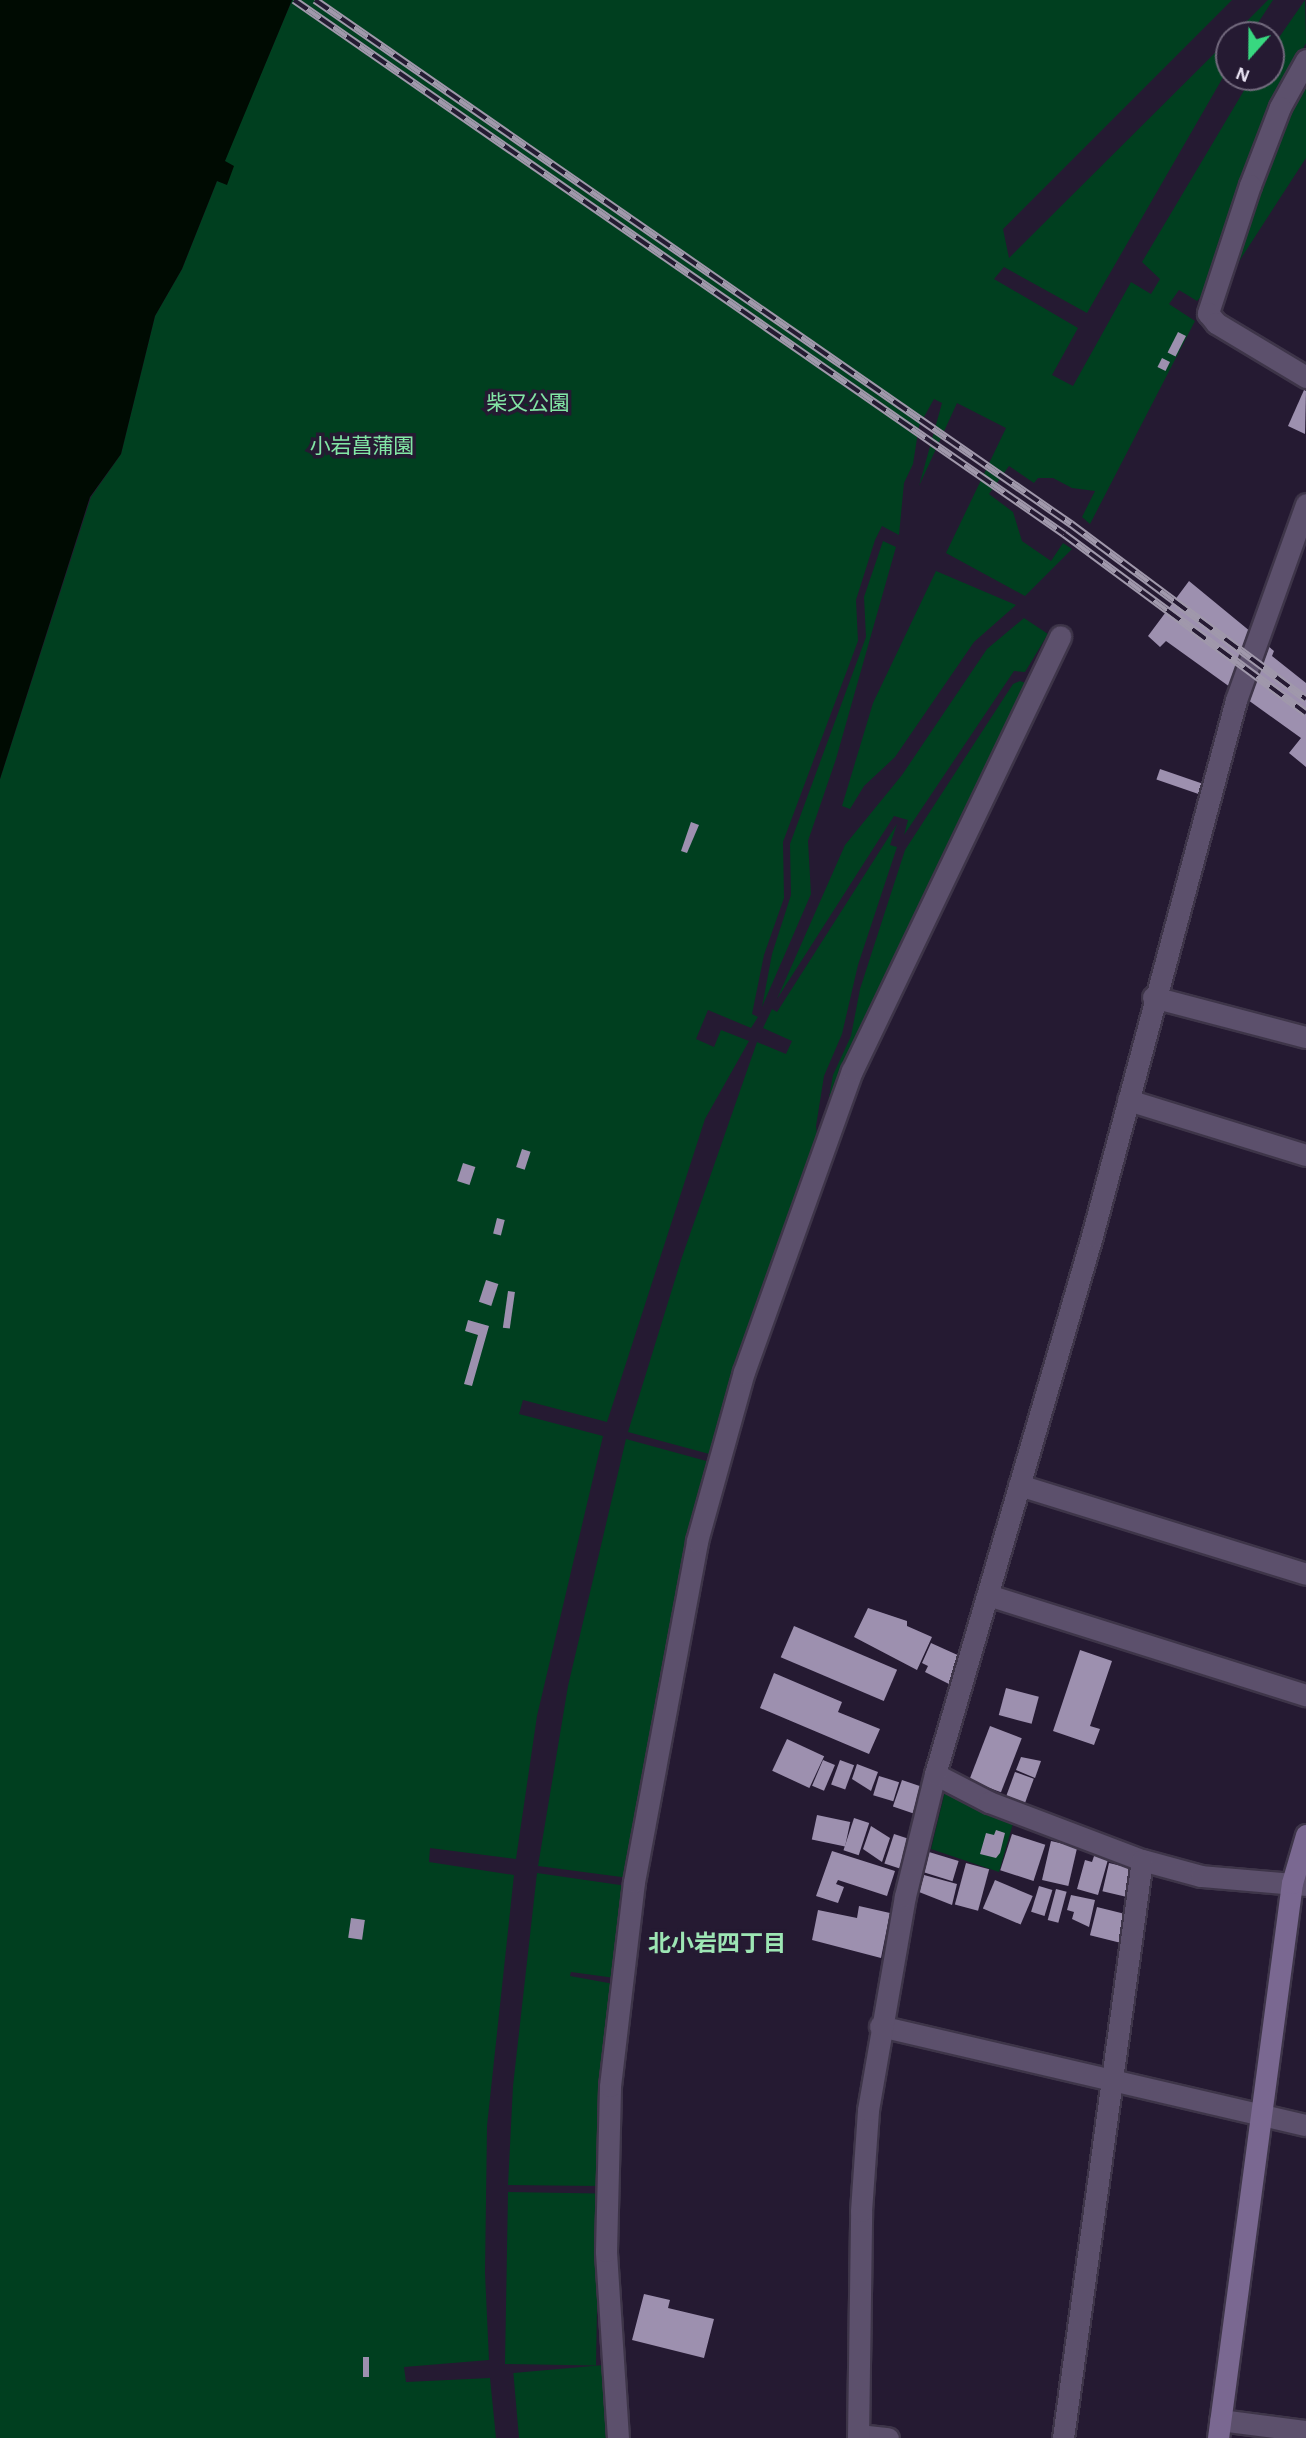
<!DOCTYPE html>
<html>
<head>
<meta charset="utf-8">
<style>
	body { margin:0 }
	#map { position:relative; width:1306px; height:2438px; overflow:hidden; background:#251a32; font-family:"Alegreya Sans","Noto Sans JP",sans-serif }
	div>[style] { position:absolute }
	.green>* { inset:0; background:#003f1f; transform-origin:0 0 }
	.water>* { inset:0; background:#000b02 }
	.building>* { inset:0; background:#9d90af; transform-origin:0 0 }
	.roads { filter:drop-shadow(2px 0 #3e3549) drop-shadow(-2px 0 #3e3549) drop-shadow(0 2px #3e3549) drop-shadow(0 -2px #3e3549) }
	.street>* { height:21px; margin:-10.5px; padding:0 10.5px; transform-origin:10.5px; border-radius:10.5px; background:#5c506c }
	.secondary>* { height:21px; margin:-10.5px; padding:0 10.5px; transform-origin:10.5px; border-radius:10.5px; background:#7a6891 }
	.rail>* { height:8px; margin-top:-4px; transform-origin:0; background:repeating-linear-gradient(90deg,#251a32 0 16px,#a098ab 0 32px); box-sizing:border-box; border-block:2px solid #a098ab }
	span { translate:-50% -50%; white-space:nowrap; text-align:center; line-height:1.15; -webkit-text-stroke:7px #251a32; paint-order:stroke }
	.park-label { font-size:21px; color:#82e6a5 }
	.neighbourhood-label { font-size:23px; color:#9de6b4; font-weight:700 }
	.north { position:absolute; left:1215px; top:21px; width:70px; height:70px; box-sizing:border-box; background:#251a32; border:2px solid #736a7e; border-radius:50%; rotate:201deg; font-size:19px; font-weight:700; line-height:28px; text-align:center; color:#e7e1f1 }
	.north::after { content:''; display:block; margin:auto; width:24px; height:32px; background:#38d880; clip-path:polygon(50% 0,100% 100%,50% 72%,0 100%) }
</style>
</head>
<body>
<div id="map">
	<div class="green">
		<div style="clip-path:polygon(292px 0,1232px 0,1003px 229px,1009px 258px,1229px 39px,1229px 67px,1087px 313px,1004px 267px,994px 279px,1078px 328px,1052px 375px,1073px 386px,1131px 282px,1151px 294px,1160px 279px,1142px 262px,1252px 77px,1271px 77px,1271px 49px,1305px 0,1306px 43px,1274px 102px,1208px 289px,1197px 301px,1179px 290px,1169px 304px,1195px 321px,1090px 524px,1082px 517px,1095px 491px,1072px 488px,1053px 478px,1038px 478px,1034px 483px,1009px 466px,989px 494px,1013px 512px,1022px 541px,1051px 561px,1063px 543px,1072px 549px,1025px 596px,946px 553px,1006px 428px,957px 403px,919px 486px,942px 403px,934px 399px,919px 426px,913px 464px,904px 483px,899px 535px,882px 526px,875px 540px,856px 600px,858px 641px,783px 842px,784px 898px,764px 955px,752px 1014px,758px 1017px,751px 1028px,708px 1010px,696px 1039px,714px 1047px,721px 1030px,749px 1041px,705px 1119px,607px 1422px,523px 1400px,519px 1414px,603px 1436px,537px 1716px,516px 1859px,430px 1848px,429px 1862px,514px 1875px,487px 2126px,485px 2273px,489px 2360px,404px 2367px,406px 2382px,490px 2378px,496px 2438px,0 2438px,0 779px,91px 497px,121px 454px,155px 316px,182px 269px,217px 181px,226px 184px,224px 162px)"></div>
		<div style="clip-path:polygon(1268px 0,1273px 0,1250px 35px,1233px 35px)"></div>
		<div style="clip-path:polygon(1306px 76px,1306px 158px,1227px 280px,1289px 108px)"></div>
		<div style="clip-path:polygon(883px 541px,896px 547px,836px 759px,808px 841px,811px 894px,762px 1007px,772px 954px,791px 895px,790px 844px,866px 637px,864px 597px)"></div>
		<div style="clip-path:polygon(936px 571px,1016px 605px,974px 642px,895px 757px,864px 786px,850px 809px,842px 806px,873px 703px)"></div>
		<div style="clip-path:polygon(1024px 618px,1048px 634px,1025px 672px,1014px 671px,904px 835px,908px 820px,894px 816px,777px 999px,845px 845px,902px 775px,987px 649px)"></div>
		<div style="clip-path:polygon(1020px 681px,1028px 684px,824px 1126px,833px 1075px,851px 1036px,860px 989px,905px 850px,1013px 684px)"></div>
		<div style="clip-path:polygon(897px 824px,890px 845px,897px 847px,858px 965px,842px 1034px,824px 1076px,816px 1126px,818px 1143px,713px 1455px,628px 1432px,682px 1257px,757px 1042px,786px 1054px,792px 1041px,763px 1028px,772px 1009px,777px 1012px)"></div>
		<div style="clip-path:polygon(626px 1439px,710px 1462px,629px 1878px,538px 1866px,568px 1686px)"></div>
		<div style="clip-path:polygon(945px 1791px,1014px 1820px,999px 1872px,931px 1849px)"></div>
		<div style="clip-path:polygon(537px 1873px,627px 1886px,615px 1978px,571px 1972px,570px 1976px,614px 1984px,599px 2186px,508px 2185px,513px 2086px)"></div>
		<div style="left:508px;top:2192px;width:91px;height:172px;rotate:1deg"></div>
		<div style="left:604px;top:2365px;width:73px;height:91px;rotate:85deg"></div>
	</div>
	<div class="water">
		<div style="clip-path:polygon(0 0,292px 0,225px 161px,234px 166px,227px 185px,217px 181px,182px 269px,155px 316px,121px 454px,90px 497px,0 779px)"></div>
	</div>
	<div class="building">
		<div style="left:1178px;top:332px;width:9px;height:23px;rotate:27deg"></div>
		<div style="left:1162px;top:358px;width:9px;height:10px;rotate:27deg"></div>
		<div style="clip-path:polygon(1304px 390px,1306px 391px,1305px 434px,1288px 426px)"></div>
		<div style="clip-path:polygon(1189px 581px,1274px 651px,1272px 656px,1306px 683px,1306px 767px,1289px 753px,1301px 738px,1166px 641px,1160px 647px,1148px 636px)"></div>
		<div style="left:1160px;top:769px;width:46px;height:11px;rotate:19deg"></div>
		<div style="clip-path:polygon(691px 822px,699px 825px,687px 853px,681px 851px)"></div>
		<div style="left:522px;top:1149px;width:9px;height:19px;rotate:18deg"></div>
		<div style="left:463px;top:1163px;width:13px;height:19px;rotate:18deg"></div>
		<div style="left:497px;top:1218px;width:8px;height:16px;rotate:14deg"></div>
		<div style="left:486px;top:1280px;width:13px;height:23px;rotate:18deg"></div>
		<div style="left:508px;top:1291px;width:7px;height:37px;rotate:8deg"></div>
		<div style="clip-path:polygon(468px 1320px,489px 1326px,472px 1386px,464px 1384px,478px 1335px,465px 1331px)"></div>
		<div style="clip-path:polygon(868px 1608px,907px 1621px,907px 1626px,932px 1637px,917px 1670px,854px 1637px)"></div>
		<div style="left:794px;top:1626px;width:112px;height:34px;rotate:23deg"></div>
		<div style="clip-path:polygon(931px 1643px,962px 1657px,949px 1684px,925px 1672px,928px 1666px,922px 1663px)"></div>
		<div style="clip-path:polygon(1080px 1650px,1112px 1661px,1090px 1726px,1100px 1729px,1094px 1745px,1053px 1731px)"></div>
		<div style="clip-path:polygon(774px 1673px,842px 1702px,838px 1712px,880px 1729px,869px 1754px,760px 1708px)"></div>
		<div style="left:1006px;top:1688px;width:34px;height:28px;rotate:15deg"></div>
		<div style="left:990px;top:1726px;width:34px;height:58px;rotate:21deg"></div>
		<div style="left:787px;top:1739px;width:41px;height:35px;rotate:25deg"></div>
		<div style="clip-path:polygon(1021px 1757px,1041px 1761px,1035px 1778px,1016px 1770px)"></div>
		<div style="left:823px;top:1760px;width:13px;height:28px;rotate:23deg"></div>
		<div style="left:840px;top:1760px;width:15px;height:26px;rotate:20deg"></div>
		<div style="clip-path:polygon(857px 1764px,878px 1772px,871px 1791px,852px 1779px)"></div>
		<div style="left:1015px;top:1772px;width:20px;height:32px;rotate:20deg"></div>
		<div style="left:879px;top:1776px;width:21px;height:20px;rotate:17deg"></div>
		<div style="left:902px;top:1780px;width:21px;height:28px;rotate:19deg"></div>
		<div style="left:817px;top:1815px;width:34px;height:25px;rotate:12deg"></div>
		<div style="left:854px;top:1818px;width:16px;height:34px;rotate:18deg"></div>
		<div style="clip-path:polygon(871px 1826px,890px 1838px,882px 1862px,863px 1849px)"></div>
		<div style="clip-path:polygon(996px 1830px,1005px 1833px,1000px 1853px,996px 1858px,980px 1854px,986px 1833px,994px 1835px)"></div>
		<div style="left:894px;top:1834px;width:16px;height:31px;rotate:18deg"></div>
		<div style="left:1012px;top:1834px;width:35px;height:38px;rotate:18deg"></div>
		<div style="left:1051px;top:1841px;width:27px;height:40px;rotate:13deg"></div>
		<div style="clip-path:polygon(832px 1851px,895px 1871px,887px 1896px,838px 1880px,836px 1884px,844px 1887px,838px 1903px,816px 1896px)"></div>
		<div style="left:929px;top:1852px;width:31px;height:21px;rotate:17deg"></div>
		<div style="clip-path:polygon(1095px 1853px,1109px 1856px,1098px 1895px,1077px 1889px,1085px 1860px,1092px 1862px)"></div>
		<div style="left:966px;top:1863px;width:24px;height:43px;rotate:15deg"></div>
		<div style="left:1109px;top:1863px;width:23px;height:29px;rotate:13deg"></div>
		<div style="clip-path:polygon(924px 1875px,957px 1884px,952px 1905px,919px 1892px)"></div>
		<div style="left:995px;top:1880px;width:41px;height:31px;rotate:23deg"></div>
		<div style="left:1039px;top:1886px;width:14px;height:27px;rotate:17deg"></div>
		<div style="left:1056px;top:1889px;width:11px;height:32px;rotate:15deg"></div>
		<div style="clip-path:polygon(1071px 1895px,1095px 1900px,1089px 1927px,1072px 1919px,1074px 1912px,1067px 1910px)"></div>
		<div style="clip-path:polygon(859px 1906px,890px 1913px,881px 1958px,812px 1940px,818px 1910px,857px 1918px)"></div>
		<div style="left:1097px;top:1907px;width:30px;height:29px;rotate:14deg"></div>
		<div style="left:351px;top:1918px;width:14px;height:20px;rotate:8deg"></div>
		<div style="clip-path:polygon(644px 2294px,670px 2300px,668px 2308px,714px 2319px,704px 2358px,632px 2340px)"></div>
		<div style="left:363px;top:2357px;width:6px;height:20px"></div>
	</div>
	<div class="roads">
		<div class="street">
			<div style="left:1306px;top:60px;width:54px;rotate:119deg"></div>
			<div style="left:1280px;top:107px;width:84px;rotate:111deg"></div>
			<div style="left:1250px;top:185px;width:135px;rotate:108.2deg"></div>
			<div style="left:1208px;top:313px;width:13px;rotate:51deg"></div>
			<div style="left:1216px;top:323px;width:105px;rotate:31deg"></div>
			<div style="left:1153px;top:997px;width:158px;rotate:14.7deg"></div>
			<div style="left:1128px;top:1100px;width:186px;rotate:17.2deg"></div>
			<div style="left:1019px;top:1485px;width:300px;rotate:17.2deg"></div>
			<div style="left:988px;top:1595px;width:333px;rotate:17.5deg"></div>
			<div style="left:935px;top:1774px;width:61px;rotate:27.4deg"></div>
			<div style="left:989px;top:1802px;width:164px;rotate:20.8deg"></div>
			<div style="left:1142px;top:1860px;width:61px;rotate:15.2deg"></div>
			<div style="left:1201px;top:1876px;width:105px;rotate:4.9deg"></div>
			<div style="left:880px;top:2026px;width:437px;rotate:13.1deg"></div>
			<div style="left:1220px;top:2420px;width:87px;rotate:7.3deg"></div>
			<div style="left:858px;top:2435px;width:30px;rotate:6deg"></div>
			<div style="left:618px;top:2438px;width:187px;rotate:-93.7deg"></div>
			<div style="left:606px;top:2251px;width:165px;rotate:-88.6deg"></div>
			<div style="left:610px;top:2086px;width:205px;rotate:-83.3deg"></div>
			<div style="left:634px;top:1882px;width:347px;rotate:-79.5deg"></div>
			<div style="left:697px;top:1541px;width:175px;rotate:-74.5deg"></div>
			<div style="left:744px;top:1372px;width:320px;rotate:-70.3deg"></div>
			<div style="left:852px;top:1071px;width:482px;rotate:-64.4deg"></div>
			<div style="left:858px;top:2438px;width:227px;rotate:-89.2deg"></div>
			<div style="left:861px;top:2211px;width:101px;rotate:-86deg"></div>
			<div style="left:868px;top:2110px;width:217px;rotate:-80.2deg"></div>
			<div style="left:905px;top:1896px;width:126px;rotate:-76.2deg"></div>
			<div style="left:935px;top:1774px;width:560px;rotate:-73.73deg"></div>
			<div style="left:1092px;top:1236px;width:555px;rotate:-74.96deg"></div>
			<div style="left:1236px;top:700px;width:208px;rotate:-70.3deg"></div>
			<div style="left:1063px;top:2438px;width:583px;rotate:-82.22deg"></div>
		</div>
		<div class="secondary">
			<div style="left:1218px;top:2438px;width:560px;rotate:-82.41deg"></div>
			<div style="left:1292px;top:1883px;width:50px;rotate:-73.7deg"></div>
		</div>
	</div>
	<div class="rail">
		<div style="left:294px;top:0;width:937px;rotate:34.74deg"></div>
		<div style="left:1064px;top:534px;width:301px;rotate:36.5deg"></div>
		<div style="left:315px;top:0;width:920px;rotate:34.73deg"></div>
		<div style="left:1071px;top:524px;width:293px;rotate:36.7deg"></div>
	</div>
	<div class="park-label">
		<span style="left:528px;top:404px">柴又公園</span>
		<span style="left:362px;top:447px">小岩菖蒲園</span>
	</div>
	<div class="neighbourhood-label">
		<span style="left:717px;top:1945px">北小岩四丁目</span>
	</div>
	<div class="north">N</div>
</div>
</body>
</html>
